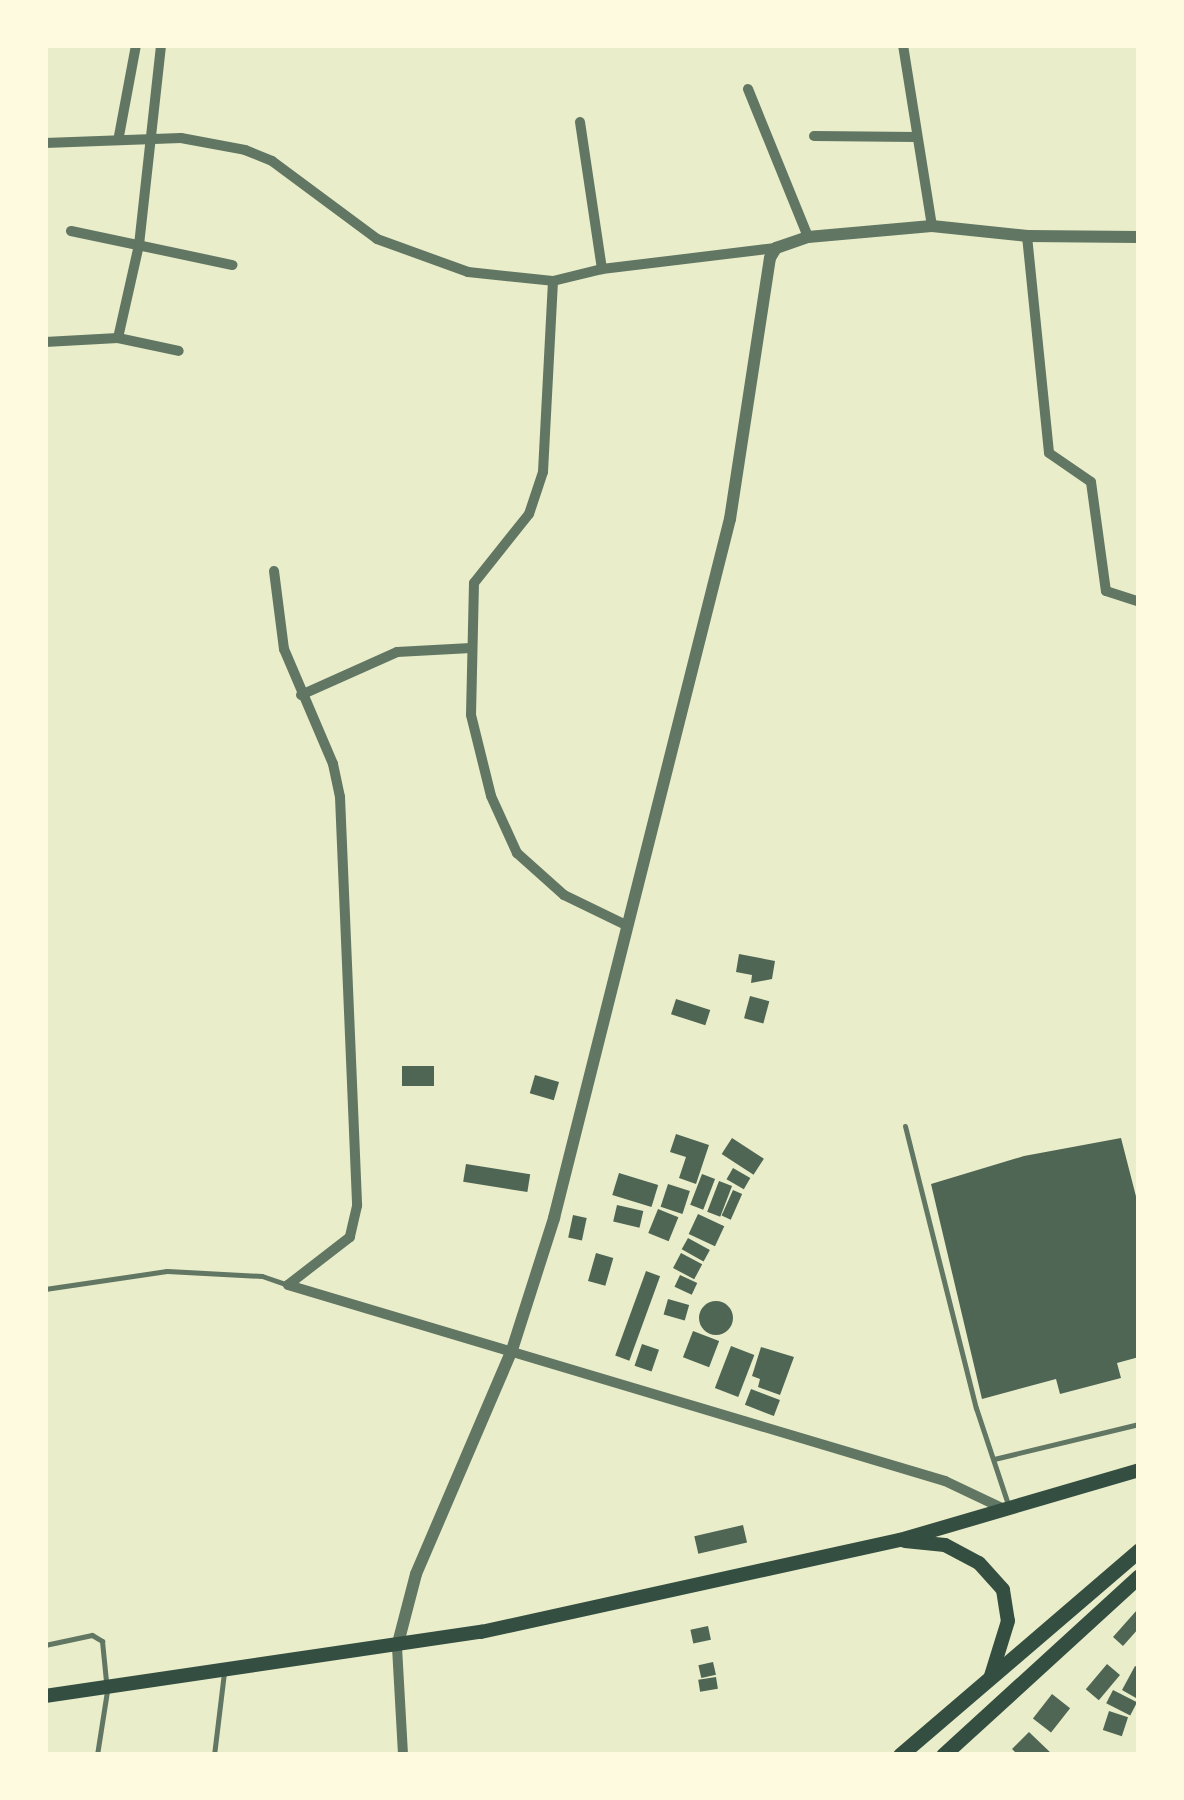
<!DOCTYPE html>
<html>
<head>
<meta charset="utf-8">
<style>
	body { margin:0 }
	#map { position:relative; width:1184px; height:1800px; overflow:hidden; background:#e9edc9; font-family:Mulish,sans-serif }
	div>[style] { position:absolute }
	.building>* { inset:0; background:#4f6655; transform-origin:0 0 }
	.round { border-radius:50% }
	.service>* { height:5px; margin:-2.5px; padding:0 2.5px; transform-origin:2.5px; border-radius:2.5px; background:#617663 }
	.minor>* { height:10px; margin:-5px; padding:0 5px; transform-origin:5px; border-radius:5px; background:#617663 }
	.tertiary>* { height:12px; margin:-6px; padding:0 6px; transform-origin:6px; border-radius:6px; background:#617663 }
	.secondary>* { height:14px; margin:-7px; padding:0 7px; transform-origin:7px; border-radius:7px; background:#344e41 }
	.primary>* { height:15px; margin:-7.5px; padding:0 7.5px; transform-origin:7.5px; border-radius:7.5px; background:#344e41 }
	span { translate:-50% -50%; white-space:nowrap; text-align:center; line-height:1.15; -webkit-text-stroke:10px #fefae0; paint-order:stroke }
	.frame { position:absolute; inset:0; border:48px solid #fefae0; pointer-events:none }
</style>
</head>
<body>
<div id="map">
	<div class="building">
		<div style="clip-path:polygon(739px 954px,775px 961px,772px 979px,751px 983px,752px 975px,736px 972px)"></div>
		<div style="left:750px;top:996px;width:20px;height:23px;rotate:15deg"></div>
		<div style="left:676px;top:999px;width:36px;height:16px;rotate:18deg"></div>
		<div style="left:402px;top:1066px;width:32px;height:20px"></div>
		<div style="left:535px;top:1075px;width:25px;height:19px;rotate:16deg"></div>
		<div style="clip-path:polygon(676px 1134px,709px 1145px,696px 1184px,679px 1178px,686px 1157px,670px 1152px)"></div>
		<div style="left:732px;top:1138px;width:38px;height:19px;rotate:33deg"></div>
		<div style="clip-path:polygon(1121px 1138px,1139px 1208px,1139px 1357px,1117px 1363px,1121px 1378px,1060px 1394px,1056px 1379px,982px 1399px,931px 1184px,1024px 1156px)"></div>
		<div style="left:466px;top:1164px;width:65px;height:18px;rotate:9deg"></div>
		<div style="left:733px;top:1168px;width:20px;height:13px;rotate:30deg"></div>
		<div style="left:619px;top:1173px;width:41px;height:23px;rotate:17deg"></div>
		<div style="left:702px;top:1174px;width:14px;height:33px;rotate:21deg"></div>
		<div style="left:719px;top:1181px;width:14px;height:33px;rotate:21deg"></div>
		<div style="left:668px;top:1184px;width:23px;height:24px;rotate:18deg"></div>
		<div style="left:733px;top:1190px;width:10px;height:28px;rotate:24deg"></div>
		<div style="left:617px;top:1205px;width:27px;height:17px;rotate:13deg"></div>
		<div style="left:658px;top:1209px;width:22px;height:26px;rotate:22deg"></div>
		<div style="left:698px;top:1214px;width:29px;height:22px;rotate:25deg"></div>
		<div style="left:573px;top:1215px;width:14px;height:23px;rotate:12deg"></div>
		<div style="left:688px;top:1238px;width:25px;height:13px;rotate:29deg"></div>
		<div style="left:596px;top:1253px;width:18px;height:29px;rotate:16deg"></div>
		<div style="left:681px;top:1253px;width:24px;height:17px;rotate:28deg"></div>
		<div style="left:646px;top:1271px;width:15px;height:90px;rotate:20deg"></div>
		<div style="left:680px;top:1275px;width:19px;height:13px;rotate:25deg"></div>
		<div style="left:668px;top:1299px;width:22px;height:16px;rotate:16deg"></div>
		<div class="round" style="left:699px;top:1301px;width:34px;height:34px"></div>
		<div style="left:693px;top:1331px;width:28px;height:28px;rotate:21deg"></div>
		<div style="left:642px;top:1344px;width:18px;height:23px;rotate:19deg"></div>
		<div style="left:731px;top:1346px;width:25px;height:45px;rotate:21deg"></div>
		<div style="clip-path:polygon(761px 1347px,794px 1357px,780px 1395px,758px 1387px,760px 1379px,752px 1376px)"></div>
		<div style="left:751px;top:1389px;width:31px;height:17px;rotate:21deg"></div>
		<div style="left:743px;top:1525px;width:18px;height:50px;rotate:77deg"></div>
		<div style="clip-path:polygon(1137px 1610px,1139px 1628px,1123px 1646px,1113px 1637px)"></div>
		<div style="left:708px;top:1626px;width:14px;height:18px;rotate:78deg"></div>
		<div style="left:713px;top:1662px;width:13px;height:15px;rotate:77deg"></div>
		<div style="left:1107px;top:1664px;width:17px;height:33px;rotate:40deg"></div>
		<div style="clip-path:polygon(1135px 1666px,1139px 1668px,1136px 1698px,1122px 1690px)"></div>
		<div style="left:716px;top:1677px;width:12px;height:18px;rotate:81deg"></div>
		<div style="left:1113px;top:1690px;width:27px;height:15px;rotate:27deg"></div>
		<div style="left:1052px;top:1694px;width:23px;height:31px;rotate:38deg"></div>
		<div style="left:1109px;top:1711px;width:20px;height:20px;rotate:18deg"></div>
		<div style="clip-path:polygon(1029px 1732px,1053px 1755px,1018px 1755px,1012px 1749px)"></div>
	</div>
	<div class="service">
		<div style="left:905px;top:1126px;width:291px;rotate:75.9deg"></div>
		<div style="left:976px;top:1408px;width:101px;rotate:71.6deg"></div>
		<div style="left:45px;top:1289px;width:123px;rotate:-8.4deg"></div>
		<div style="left:167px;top:1271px;width:95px;rotate:3deg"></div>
		<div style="left:262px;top:1276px;width:28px;rotate:19deg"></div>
		<div style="left:994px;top:1459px;width:149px;rotate:-13.6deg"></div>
		<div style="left:45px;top:1645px;width:48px;rotate:-12deg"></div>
		<div style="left:92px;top:1635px;width:12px;rotate:31deg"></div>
		<div style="left:102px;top:1641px;width:50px;rotate:84.3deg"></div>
		<div style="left:107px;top:1691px;width:65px;rotate:98.9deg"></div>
		<div style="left:214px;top:1755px;width:84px;rotate:-83.1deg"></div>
	</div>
	<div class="minor">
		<div style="left:903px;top:45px;width:183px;rotate:80.9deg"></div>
		<div style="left:748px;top:89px;width:160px;rotate:67.9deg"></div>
		<div style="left:580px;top:122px;width:149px;rotate:81.5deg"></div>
		<div style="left:119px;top:136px;width:93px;rotate:-79.4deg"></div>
		<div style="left:814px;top:136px;width:102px;rotate:0.6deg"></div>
		<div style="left:45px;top:143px;width:136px;rotate:-2.1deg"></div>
		<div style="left:181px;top:138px;width:65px;rotate:10.6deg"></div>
		<div style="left:245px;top:150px;width:29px;rotate:22deg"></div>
		<div style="left:272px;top:161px;width:131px;rotate:36.6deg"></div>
		<div style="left:377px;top:239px;width:97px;rotate:19.9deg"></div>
		<div style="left:468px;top:272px;width:85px;rotate:6deg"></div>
		<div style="left:553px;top:281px;width:50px;rotate:-13.8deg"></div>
		<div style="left:602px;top:269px;width:175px;rotate:-6.9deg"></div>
		<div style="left:71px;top:231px;width:165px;rotate:11.9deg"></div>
		<div style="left:1027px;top:236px;width:218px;rotate:84.2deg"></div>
		<div style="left:1049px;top:453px;width:51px;rotate:34.6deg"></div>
		<div style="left:1091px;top:482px;width:110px;rotate:82.2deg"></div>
		<div style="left:1106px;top:591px;width:35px;rotate:18deg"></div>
		<div style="left:553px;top:281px;width:191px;rotate:93deg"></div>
		<div style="left:543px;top:472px;width:44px;rotate:108.4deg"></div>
		<div style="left:529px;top:514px;width:88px;rotate:128.6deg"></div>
		<div style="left:474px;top:583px;width:132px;rotate:91.3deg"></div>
		<div style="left:471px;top:715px;width:83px;rotate:76.1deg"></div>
		<div style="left:491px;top:796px;width:63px;rotate:65.5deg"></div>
		<div style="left:517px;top:853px;width:63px;rotate:41.8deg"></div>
		<div style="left:564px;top:895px;width:67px;rotate:25.8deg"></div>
		<div style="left:118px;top:338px;width:62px;rotate:12deg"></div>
		<div style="left:45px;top:342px;width:73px;rotate:-3.1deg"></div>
		<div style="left:118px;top:338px;width:95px;rotate:-77.3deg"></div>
		<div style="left:139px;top:245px;width:201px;rotate:-83.7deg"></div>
		<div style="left:274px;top:571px;width:79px;rotate:82.7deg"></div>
		<div style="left:284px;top:649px;width:125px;rotate:66.9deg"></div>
		<div style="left:333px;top:764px;width:34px;rotate:78deg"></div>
		<div style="left:340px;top:797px;width:409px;rotate:87.6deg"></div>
		<div style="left:357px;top:1206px;width:32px;rotate:103deg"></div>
		<div style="left:350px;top:1237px;width:78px;rotate:142.3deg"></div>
		<div style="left:288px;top:1285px;width:686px;rotate:16.61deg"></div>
		<div style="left:945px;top:1481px;width:63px;rotate:25.3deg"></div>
		<div style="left:301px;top:695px;width:105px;rotate:-24.1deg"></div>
		<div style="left:397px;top:652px;width:74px;rotate:-3.1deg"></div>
		<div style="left:397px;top:1647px;width:108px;rotate:86.8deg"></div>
	</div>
	<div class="tertiary">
		<div style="left:397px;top:1647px;width:75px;rotate:-75.4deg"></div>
		<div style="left:416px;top:1574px;width:244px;rotate:-66.8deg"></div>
		<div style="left:512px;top:1350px;width:139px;rotate:-72.3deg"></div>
		<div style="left:554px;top:1218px;width:721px;rotate:-75.87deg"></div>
		<div style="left:730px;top:519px;width:264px;rotate:-81.3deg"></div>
		<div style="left:770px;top:258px;width:12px;rotate:-59deg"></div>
		<div style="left:776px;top:248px;width:34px;rotate:-19deg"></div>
		<div style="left:808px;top:237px;width:124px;rotate:-5.1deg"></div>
		<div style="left:932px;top:226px;width:96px;rotate:6deg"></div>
		<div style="left:1027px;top:236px;width:112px;rotate:0.5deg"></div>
	</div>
	<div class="secondary">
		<div style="left:905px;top:1541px;width:40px;rotate:5.7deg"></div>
		<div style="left:945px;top:1545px;width:38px;rotate:28deg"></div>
		<div style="left:979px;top:1563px;width:36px;rotate:48deg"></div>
		<div style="left:1003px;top:1590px;width:31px;rotate:81deg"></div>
		<div style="left:1008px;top:1621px;width:58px;rotate:107.2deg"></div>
		<div style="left:45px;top:1696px;width:441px;rotate:-8.4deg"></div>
		<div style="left:481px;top:1632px;width:429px;rotate:-12.4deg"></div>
		<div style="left:900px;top:1540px;width:249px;rotate:-16.3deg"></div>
	</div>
	<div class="primary">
		<div style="left:900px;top:1755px;width:315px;rotate:-40.6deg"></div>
		<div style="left:943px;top:1755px;width:265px;rotate:-42.4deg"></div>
	</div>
	<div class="frame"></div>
</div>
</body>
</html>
